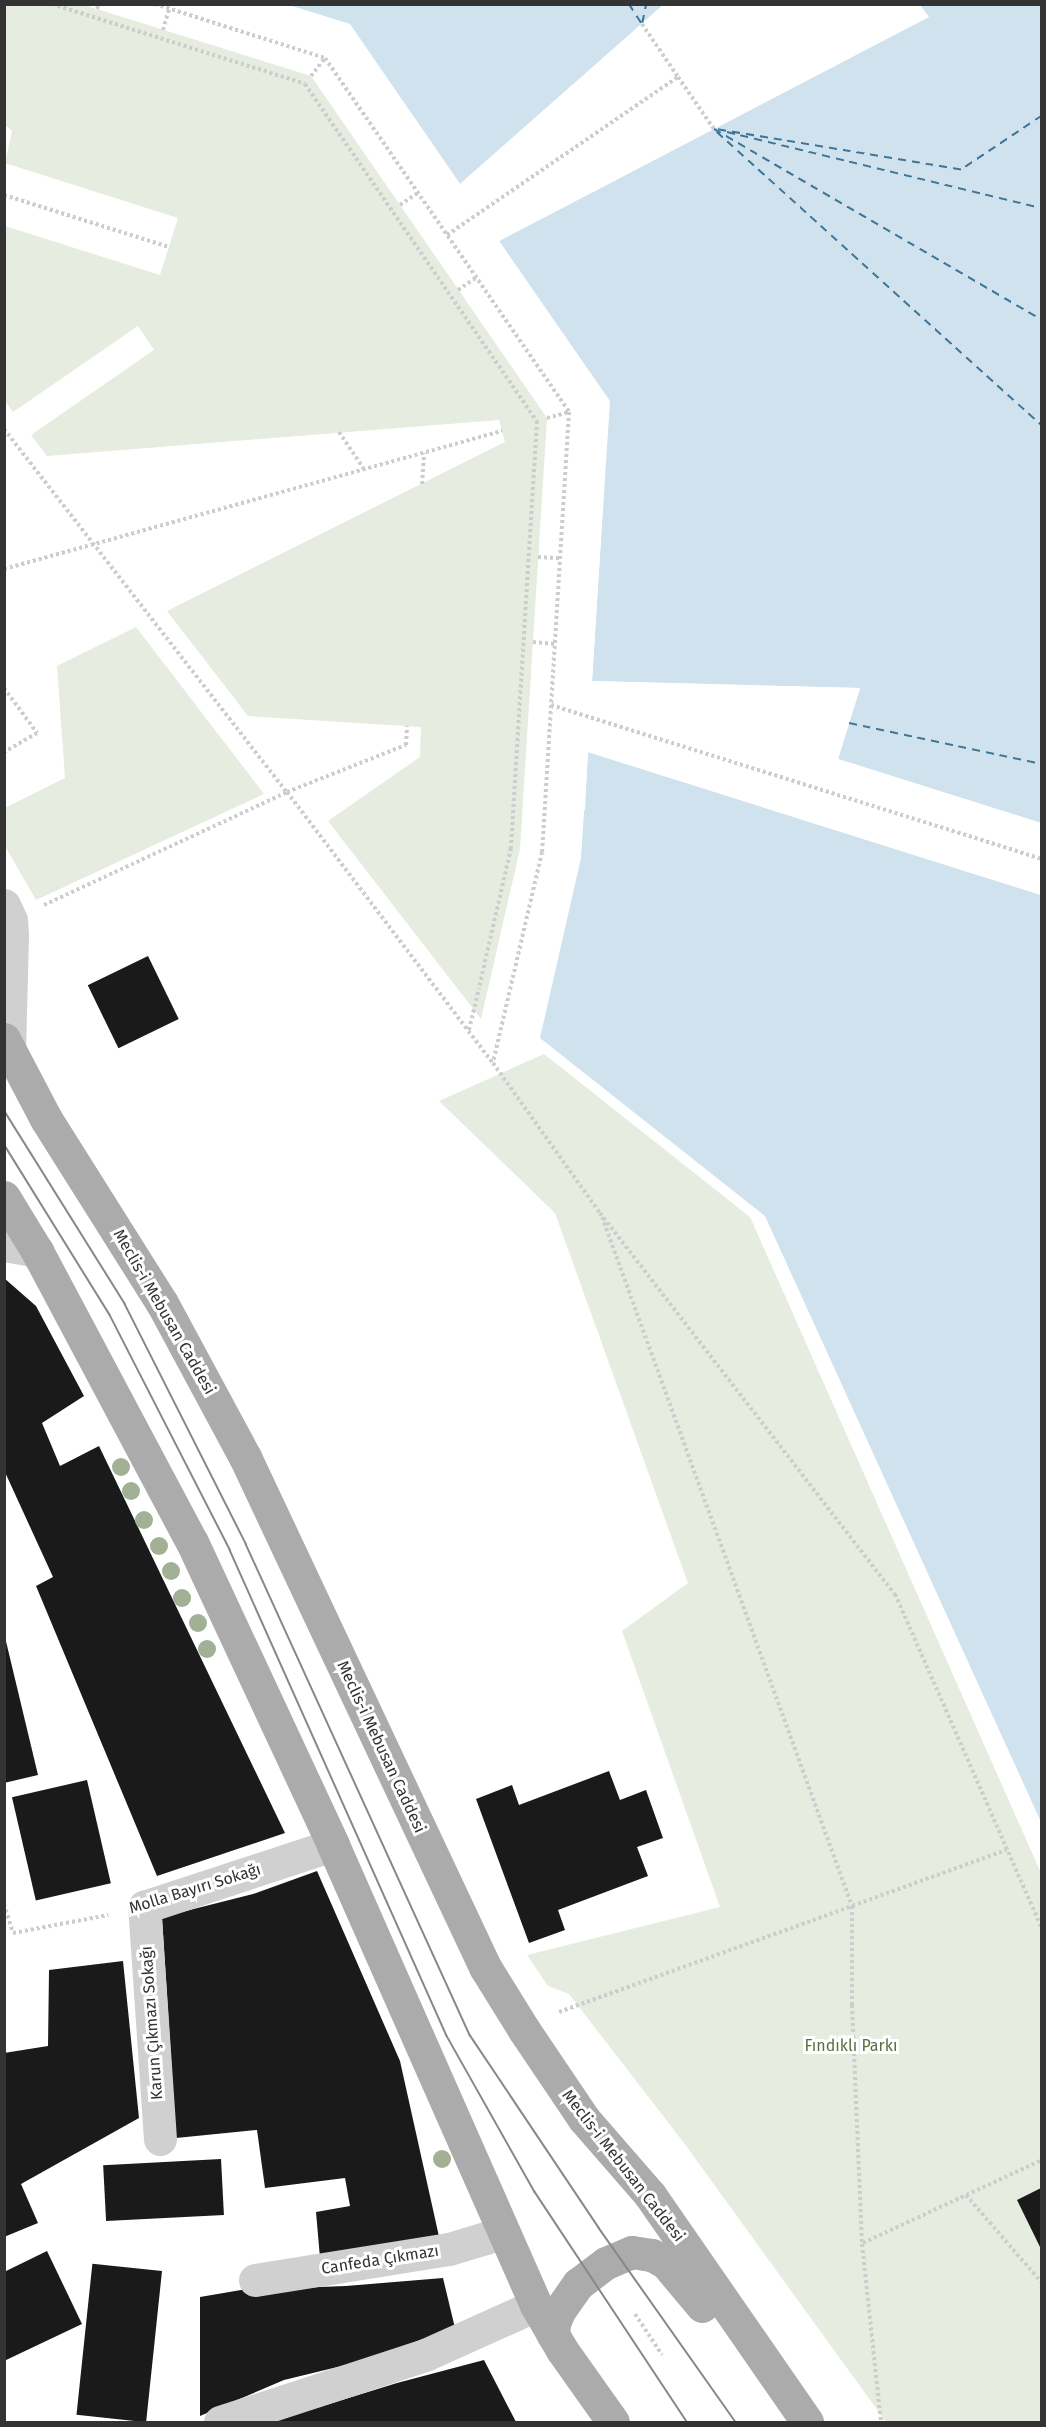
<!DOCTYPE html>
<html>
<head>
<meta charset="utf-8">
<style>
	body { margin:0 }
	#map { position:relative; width:1046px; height:2427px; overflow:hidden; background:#fff; font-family:"Fira Sans",sans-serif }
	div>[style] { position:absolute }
	.green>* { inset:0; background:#e6ecdf }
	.water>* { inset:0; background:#cfe2ee }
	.pier>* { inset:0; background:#fff }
	.ferry>* { height:1.5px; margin-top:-0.75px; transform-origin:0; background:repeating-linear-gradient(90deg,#3f7597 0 8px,transparent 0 14px) }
	.building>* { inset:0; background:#1a1a1a; transform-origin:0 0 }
	.path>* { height:4px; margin-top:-2px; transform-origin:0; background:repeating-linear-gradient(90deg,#cdcdcd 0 3px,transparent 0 6px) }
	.minor>* { height:33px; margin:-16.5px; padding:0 16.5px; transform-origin:16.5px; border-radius:16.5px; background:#d0d0d0 }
	.major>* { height:33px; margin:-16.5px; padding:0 16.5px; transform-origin:16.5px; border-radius:16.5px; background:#ababab }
	.tram>* { height:1.5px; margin:-0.75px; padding:0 0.75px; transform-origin:0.75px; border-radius:0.75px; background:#888 }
	.path-bridge>* { height:4px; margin-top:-2px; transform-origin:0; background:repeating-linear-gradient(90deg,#cdcdcd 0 3px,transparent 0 6px) }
	.trees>* { width:18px; height:18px; margin:-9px; border-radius:50%; background:#a2b095 }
	span { translate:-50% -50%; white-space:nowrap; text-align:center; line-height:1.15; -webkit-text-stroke:6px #fff; paint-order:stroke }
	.street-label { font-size:16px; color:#333 }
	.park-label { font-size:16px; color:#56703f }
	.frame { position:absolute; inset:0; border:6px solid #333; pointer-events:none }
</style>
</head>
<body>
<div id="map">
	<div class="green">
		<div style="clip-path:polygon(5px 4px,84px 5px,311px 76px,547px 418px,520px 849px,481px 1019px,328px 821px,420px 757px,421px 727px,248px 716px,167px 611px,505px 442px,499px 420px,47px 456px,31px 435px,154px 350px,138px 326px,13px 412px,5px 401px,5px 226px,160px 275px,178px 218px,5px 163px,12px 131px,5px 125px)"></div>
		<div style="clip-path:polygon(136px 627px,264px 794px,36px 900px,5px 846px,5px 808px,65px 778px,57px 666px)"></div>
		<div style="clip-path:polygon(544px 1054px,750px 1217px,1041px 1873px,1041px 2422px,886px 2422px,684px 2143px,569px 1994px,548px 1986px,527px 1955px,720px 1907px,622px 1631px,688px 1583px,555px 1213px,439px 1101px)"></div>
	</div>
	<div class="water">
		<div style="clip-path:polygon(289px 5px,663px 5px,460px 184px,350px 24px)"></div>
		<div style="clip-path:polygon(920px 5px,1041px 5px,1041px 823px,838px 759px,860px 688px,592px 681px,610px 401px,499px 241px,928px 17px)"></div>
		<div style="clip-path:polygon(588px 752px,1041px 895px,1041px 1822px,765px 1216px,540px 1038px,581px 858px)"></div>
	</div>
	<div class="pier">
		<div style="clip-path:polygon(663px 5px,666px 5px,461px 187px,458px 186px,407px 112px,409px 110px,460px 184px)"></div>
		<div style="clip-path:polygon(917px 5px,920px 5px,929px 17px,499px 241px,550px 315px,548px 317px,497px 243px,497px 239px,924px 16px)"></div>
		<div style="clip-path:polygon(600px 505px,603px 505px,592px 681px,860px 688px,838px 759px,1041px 823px,1042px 826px,836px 761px,856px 691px,590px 683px)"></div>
		<div style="clip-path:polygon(588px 749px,1042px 892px,1041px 895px,588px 752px,585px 810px,581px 810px,585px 752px)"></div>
	</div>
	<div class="ferry">
		<div style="left:629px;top:4px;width:24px;rotate:57deg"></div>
		<div style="left:642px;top:23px;width:19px;rotate:-78deg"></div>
		<div style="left:1042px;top:116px;width:97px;rotate:146.3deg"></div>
		<div style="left:961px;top:170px;width:250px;rotate:-170.6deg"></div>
		<div style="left:714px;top:129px;width:380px;rotate:30.2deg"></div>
		<div style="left:717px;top:132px;width:438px;rotate:42.1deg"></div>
		<div style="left:727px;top:132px;width:324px;rotate:13.6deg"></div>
		<div style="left:849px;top:723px;width:197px;rotate:12deg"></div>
	</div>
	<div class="building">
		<div style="left:148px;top:956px;width:70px;height:67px;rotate:64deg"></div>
		<div style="clip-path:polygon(4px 1278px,36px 1306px,84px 1396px,42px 1423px,60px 1466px,99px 1446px,285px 1833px,157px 1876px,36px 1586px,53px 1577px,4px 1470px)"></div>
		<div style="clip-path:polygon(4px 1633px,38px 1775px,4px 1783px)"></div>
		<div style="clip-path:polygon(609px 1771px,620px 1800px,646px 1790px,663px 1838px,637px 1847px,648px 1876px,558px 1910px,565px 1930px,529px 1943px,476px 1799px,512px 1785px,519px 1805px)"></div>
		<div style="left:87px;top:1780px;width:106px;height:77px;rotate:77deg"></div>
		<div style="clip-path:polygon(317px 1871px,400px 2061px,440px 2241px,320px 2258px,316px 2212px,350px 2206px,345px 2178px,265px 2188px,257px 2130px,176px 2138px,162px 1917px,253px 1894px)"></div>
		<div style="clip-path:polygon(123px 1961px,139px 2118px,21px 2184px,38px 2223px,4px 2237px,4px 2053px,48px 2046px,49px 1970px)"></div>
		<div style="left:221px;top:2159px;width:56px;height:118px;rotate:87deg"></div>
		<div style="clip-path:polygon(1041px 2188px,1041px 2249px,1017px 2200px)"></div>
		<div style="clip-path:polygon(47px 2251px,82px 2324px,4px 2361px,4px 2272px)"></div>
		<div style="left:162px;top:2271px;width:152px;height:70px;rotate:96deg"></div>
		<div style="clip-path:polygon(443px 2278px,455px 2328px,358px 2362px,284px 2380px,200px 2416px,200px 2297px,241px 2290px,346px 2286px)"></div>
		<div style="clip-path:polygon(484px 2360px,516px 2422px,271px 2422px,397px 2383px)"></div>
	</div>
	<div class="path">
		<div style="left:155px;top:4px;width:178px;rotate:17.6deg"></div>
		<div style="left:325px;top:58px;width:430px;rotate:55.4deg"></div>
		<div style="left:569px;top:412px;width:441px;rotate:93.5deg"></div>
		<div style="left:542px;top:852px;width:216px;rotate:103.1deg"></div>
		<div style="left:97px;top:9px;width:5px;rotate:-68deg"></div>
		<div style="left:642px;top:24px;width:64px;rotate:55.8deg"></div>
		<div style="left:163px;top:30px;width:22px;rotate:-74deg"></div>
		<div style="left:311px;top:76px;width:23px;rotate:-52deg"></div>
		<div style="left:4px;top:195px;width:173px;rotate:17.5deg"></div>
		<div style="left:400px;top:205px;width:22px;rotate:-34deg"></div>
		<div style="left:447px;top:235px;width:280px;rotate:-34.4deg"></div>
		<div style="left:678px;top:77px;width:63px;rotate:55.3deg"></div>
		<div style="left:458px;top:290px;width:22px;rotate:-34deg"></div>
		<div style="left:547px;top:418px;width:23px;rotate:-15deg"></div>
		<div style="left:4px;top:429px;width:460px;rotate:52.1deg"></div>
		<div style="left:287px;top:792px;width:340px;rotate:52.8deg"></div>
		<div style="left:493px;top:1063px;width:184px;rotate:54.5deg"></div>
		<div style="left:600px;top:1213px;width:482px;rotate:52.3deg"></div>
		<div style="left:895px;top:1594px;width:366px;rotate:66.3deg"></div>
		<div style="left:339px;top:432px;width:45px;rotate:56deg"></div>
		<div style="left:422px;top:484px;width:31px;rotate:-86deg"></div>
		<div style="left:538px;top:557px;width:22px;rotate:3deg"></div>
		<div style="left:4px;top:569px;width:517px;rotate:-15.49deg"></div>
		<div style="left:533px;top:642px;width:22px;rotate:5deg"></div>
		<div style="left:4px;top:688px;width:56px;rotate:53.7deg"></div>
		<div style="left:37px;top:733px;width:38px;rotate:150deg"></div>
		<div style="left:551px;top:705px;width:515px;rotate:17.41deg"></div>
		<div style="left:44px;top:905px;width:268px;rotate:-24.9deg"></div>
		<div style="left:287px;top:792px;width:128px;rotate:-21.6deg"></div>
		<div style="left:406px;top:745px;width:19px;rotate:-87deg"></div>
		<div style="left:469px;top:1030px;width:43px;rotate:-76.6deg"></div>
		<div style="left:602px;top:1217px;width:733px;rotate:70.06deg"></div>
		<div style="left:852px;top:1906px;width:99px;rotate:90deg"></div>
		<div style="left:852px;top:2005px;width:239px;rotate:87.6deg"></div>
		<div style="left:862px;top:2244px;width:179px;rotate:83.9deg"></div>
		<div style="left:4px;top:1904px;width:30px;rotate:73deg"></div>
		<div style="left:13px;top:1933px;width:97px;rotate:-10.7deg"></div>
		<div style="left:559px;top:2012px;width:476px;rotate:-19.9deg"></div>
		<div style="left:966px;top:2195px;width:116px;rotate:49.2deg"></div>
		<div style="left:863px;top:2243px;width:197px;rotate:-24.9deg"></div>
		<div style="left:635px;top:2314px;width:49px;rotate:56.6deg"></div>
	</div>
	<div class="minor">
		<div style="left:4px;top:905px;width:17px;rotate:65deg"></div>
		<div style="left:11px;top:920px;width:16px;rotate:86deg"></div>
		<div style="left:12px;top:936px;width:111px;rotate:91.5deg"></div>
		<div style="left:4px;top:1245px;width:34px;rotate:10deg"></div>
		<div style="left:160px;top:2139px;width:233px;rotate:-93.9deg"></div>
		<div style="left:144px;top:1907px;width:199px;rotate:-18.2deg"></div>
		<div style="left:255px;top:2280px;width:196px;rotate:-9.1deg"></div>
		<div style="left:449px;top:2249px;width:55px;rotate:-16.8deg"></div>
		<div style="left:220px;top:2422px;width:216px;rotate:-18.1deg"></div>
		<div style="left:425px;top:2355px;width:122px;rotate:-24.2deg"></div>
	</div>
	<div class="major">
		<div style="left:4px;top:1039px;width:90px;rotate:62.3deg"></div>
		<div style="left:46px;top:1119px;width:218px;rotate:57.8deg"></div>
		<div style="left:162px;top:1303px;width:175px;rotate:61.7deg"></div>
		<div style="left:245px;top:1457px;width:564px;rotate:64.8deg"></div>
		<div style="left:485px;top:1967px;width:74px;rotate:58.2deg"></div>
		<div style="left:524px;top:2030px;width:107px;rotate:56deg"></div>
		<div style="left:584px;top:2119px;width:101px;rotate:49deg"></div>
		<div style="left:650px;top:2195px;width:276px;rotate:55.3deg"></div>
		<div style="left:4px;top:1197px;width:63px;rotate:58.6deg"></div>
		<div style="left:37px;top:1251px;width:330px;rotate:62deg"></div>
		<div style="left:192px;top:1542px;width:334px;rotate:65deg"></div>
		<div style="left:333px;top:1845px;width:503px;rotate:66.19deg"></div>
		<div style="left:536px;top:2305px;width:52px;rotate:60deg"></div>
		<div style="left:562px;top:2350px;width:88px;rotate:54.7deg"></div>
		<div style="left:553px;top:2335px;width:12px;rotate:-85deg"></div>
		<div style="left:554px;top:2323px;width:13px;rotate:-67deg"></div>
		<div style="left:559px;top:2311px;width:33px;rotate:-55deg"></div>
		<div style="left:578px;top:2284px;width:35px;rotate:-37deg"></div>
		<div style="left:606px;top:2263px;width:28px;rotate:-23deg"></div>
		<div style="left:632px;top:2252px;width:20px;rotate:9deg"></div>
		<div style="left:652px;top:2255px;width:16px;rotate:30deg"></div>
		<div style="left:666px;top:2263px;width:56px;rotate:50.1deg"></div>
	</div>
	<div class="tram">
		<div style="left:4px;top:1110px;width:229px;rotate:58deg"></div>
		<div style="left:125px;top:1304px;width:269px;rotate:63.2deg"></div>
		<div style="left:246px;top:1544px;width:540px;rotate:65.48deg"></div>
		<div style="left:470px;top:2035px;width:232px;rotate:56.2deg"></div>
		<div style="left:599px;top:2228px;width:237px;rotate:54.8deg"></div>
		<div style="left:4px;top:1144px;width:201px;rotate:58.2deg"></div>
		<div style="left:110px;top:1315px;width:264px;rotate:62.9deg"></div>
		<div style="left:230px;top:1550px;width:532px;rotate:65.94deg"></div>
		<div style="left:447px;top:2036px;width:179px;rotate:60.6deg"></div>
		<div style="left:535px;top:2192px;width:276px;rotate:56.5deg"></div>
	</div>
	<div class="path-bridge">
		<div style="left:52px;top:4px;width:265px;rotate:17.5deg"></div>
		<div style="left:305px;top:84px;width:409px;rotate:55.5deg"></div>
		<div style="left:537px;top:421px;width:428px;rotate:93.5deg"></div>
		<div style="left:511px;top:848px;width:144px;rotate:102.9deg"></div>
	</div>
	<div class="trees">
		<div style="left:121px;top:1467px"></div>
		<div style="left:131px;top:1491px"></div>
		<div style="left:144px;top:1520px"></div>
		<div style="left:159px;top:1546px"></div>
		<div style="left:171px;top:1571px"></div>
		<div style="left:182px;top:1598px"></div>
		<div style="left:198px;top:1623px"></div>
		<div style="left:207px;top:1649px"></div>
		<div style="left:442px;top:2159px"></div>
	</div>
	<div class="street-label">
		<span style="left:164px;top:1312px;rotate:60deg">Meclis-i Mebusan Caddesi</span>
		<span style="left:381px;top:1747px;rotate:65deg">Meclis-i Mebusan Caddesi</span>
		<span style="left:195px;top:1889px;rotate:-17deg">Molla Bayırı Sokağı</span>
		<span style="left:152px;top:2023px;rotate:-94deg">Karun Çıkmazı Sokağı</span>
		<span style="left:623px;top:2166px;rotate:52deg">Meclis-i Mebusan Caddesi</span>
		<span style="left:380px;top:2260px;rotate:-9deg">Canfeda Çıkmazı</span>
	</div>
	<div class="park-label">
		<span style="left:851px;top:2046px">Fındıklı Parkı</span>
	</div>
	<div class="frame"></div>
</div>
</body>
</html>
